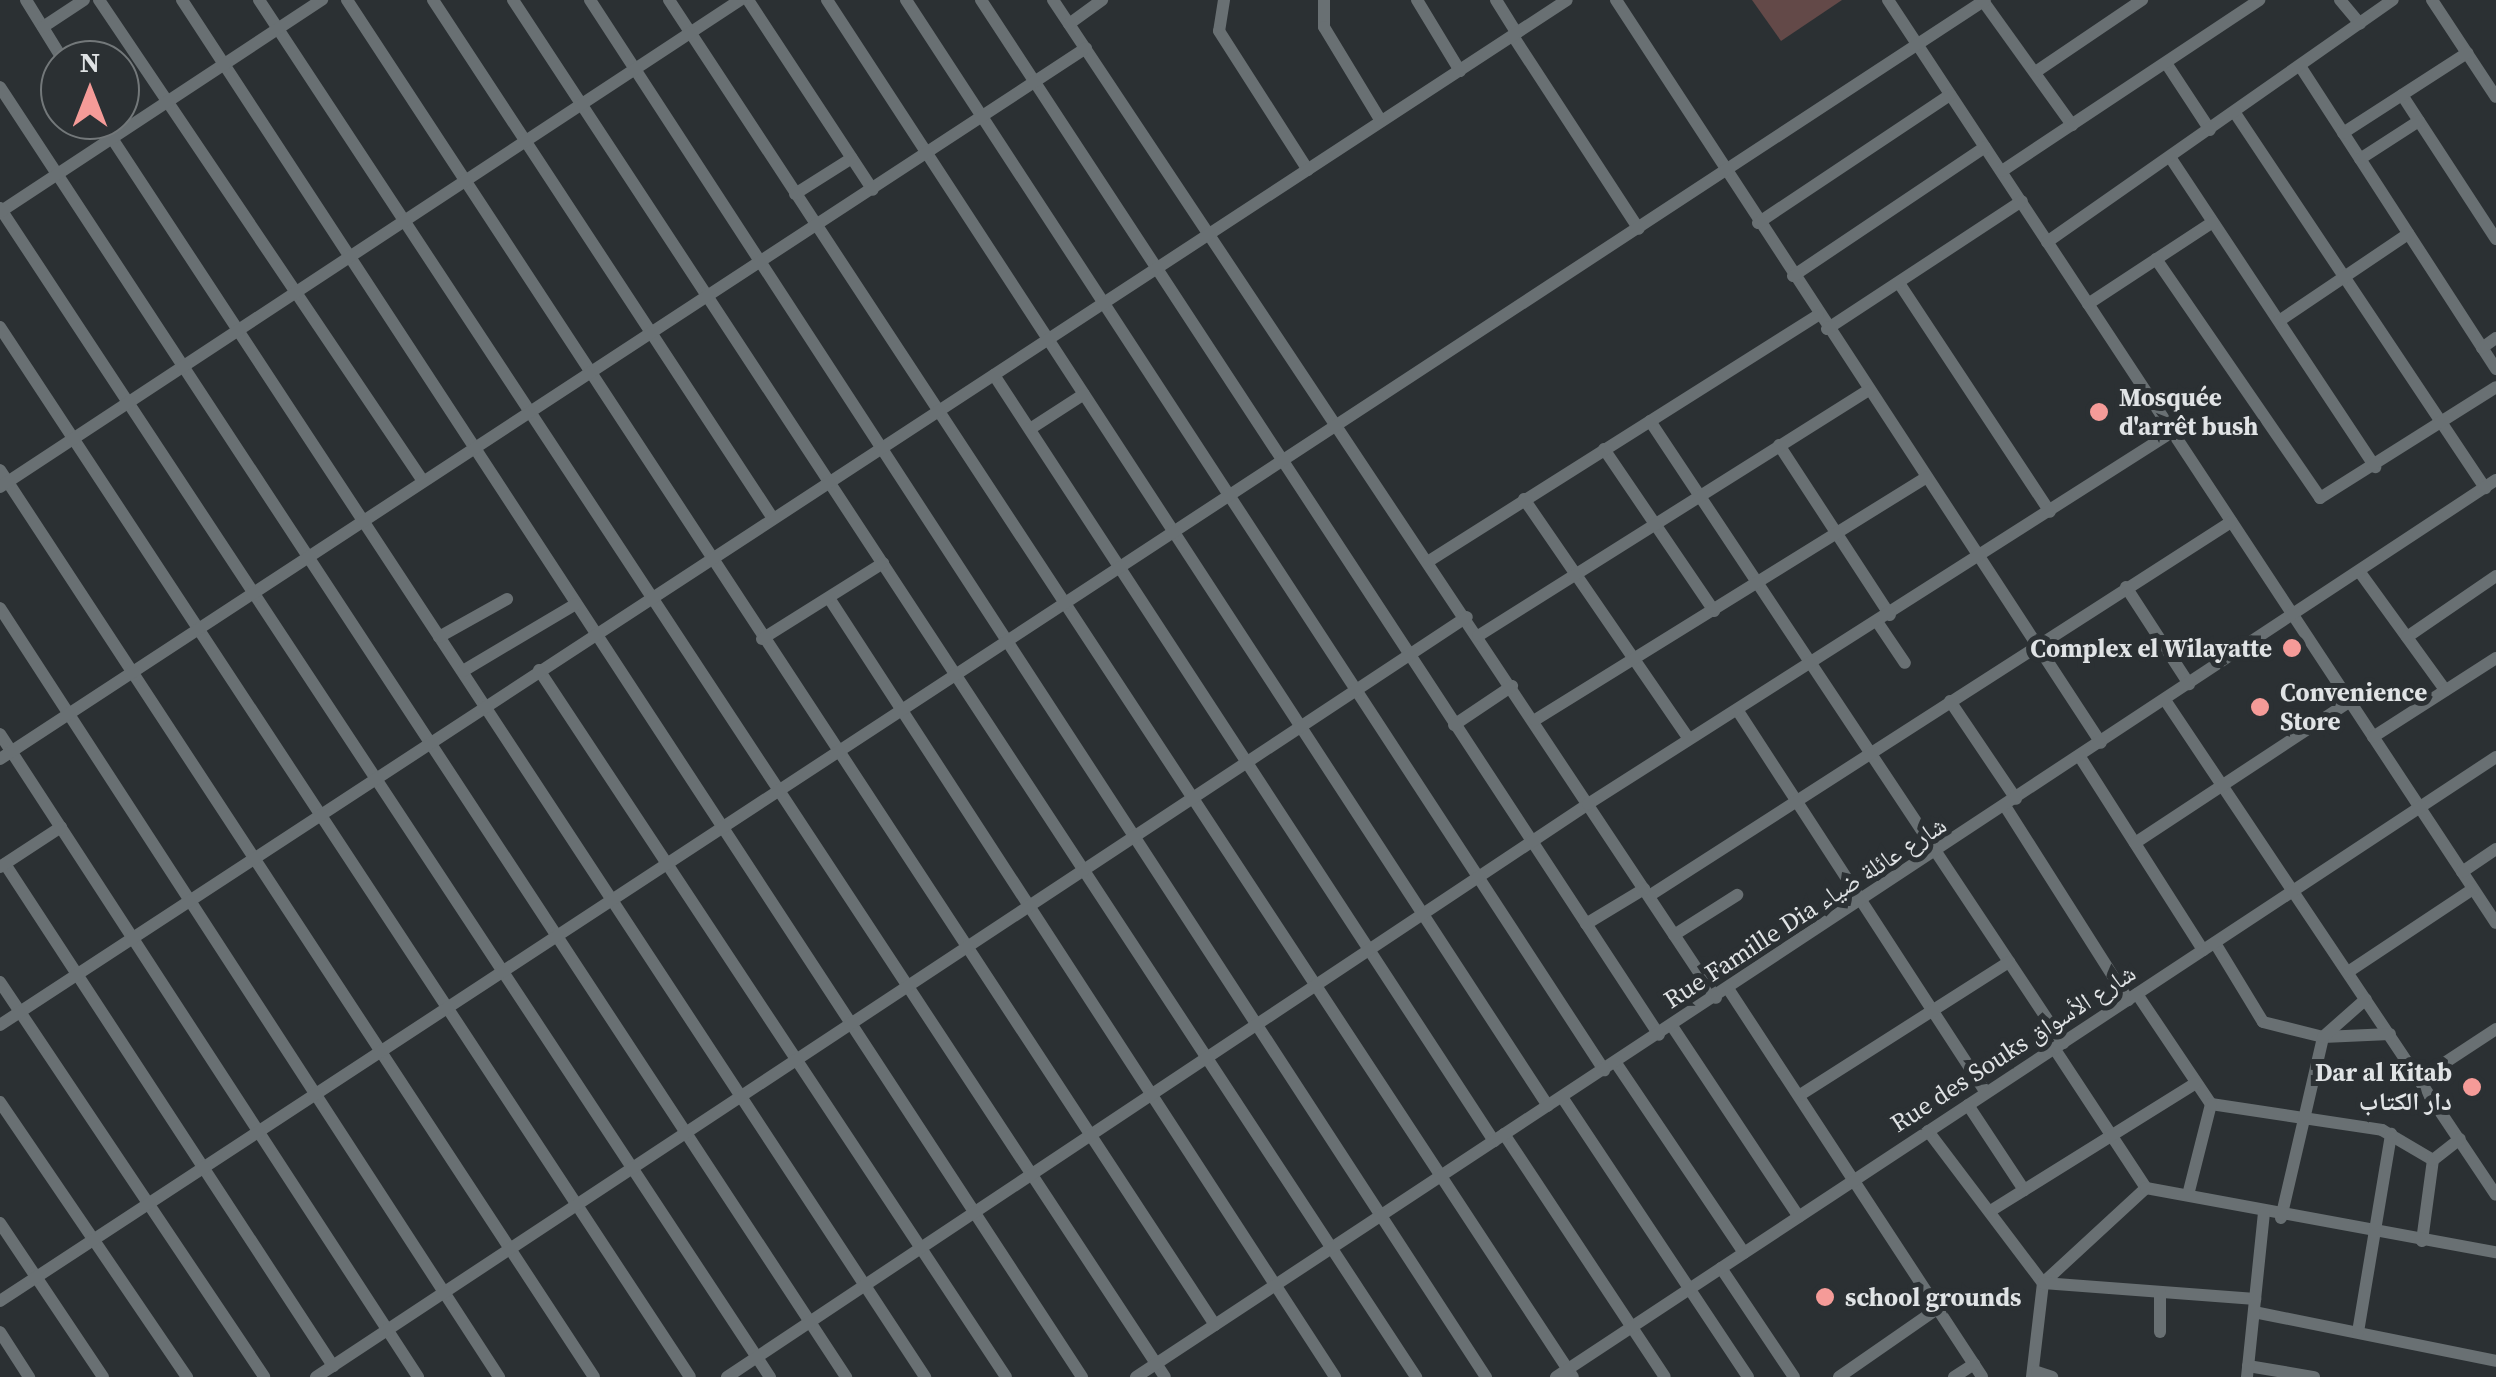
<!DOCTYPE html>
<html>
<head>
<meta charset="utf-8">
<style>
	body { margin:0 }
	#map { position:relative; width:2496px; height:1377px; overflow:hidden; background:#2b3033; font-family:"Source Serif 4","Noto Naskh Arabic",serif }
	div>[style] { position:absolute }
	.green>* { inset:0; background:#634948 }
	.minor>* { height:12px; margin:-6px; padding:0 6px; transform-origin:6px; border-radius:6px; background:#697073 }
	.dots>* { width:28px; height:28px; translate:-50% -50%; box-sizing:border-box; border:5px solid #2b3033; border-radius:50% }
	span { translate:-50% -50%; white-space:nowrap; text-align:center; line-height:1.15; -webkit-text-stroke:10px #2b3033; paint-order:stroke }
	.poi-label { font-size:25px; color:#e0e3e5; font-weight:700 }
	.left { translate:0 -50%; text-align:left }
	.right { translate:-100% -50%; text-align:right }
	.street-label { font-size:25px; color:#e0e3e5 }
	.north { position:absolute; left:40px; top:40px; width:100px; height:100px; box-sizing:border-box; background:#2b3033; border:2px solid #73787a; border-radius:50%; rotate:0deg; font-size:28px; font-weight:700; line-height:40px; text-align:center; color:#e0e3e5 }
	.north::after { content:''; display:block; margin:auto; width:35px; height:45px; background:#f59b98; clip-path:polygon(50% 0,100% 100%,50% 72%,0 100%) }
</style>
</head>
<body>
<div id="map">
	<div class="green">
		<div style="clip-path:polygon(1752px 0,1842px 0,1781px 41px)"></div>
	</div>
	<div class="minor">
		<div style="left:26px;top:0;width:70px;rotate:58.3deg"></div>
		<div style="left:99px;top:0;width:580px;rotate:56.04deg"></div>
		<div style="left:182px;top:0;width:1645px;rotate:56.83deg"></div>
		<div style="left:259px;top:0;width:1648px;rotate:56.66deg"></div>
		<div style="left:347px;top:0;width:1584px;rotate:56.77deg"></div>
		<div style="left:433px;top:0;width:618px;rotate:56.75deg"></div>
		<div style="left:513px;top:0;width:1647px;rotate:56.74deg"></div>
		<div style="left:590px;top:0;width:1643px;rotate:56.95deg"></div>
		<div style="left:669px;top:0;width:1647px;rotate:56.72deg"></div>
		<div style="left:748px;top:0;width:227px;rotate:56.7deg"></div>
		<div style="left:827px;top:0;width:1320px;rotate:56.9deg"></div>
		<div style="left:906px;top:0;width:1278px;rotate:56.88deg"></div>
		<div style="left:981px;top:0;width:1237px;rotate:56.77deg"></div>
		<div style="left:1053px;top:0;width:1198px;rotate:56.4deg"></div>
		<div style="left:1224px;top:0;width:31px;rotate:99deg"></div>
		<div style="left:1219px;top:31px;width:165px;rotate:57.4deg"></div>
		<div style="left:1324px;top:0;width:27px;rotate:90deg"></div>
		<div style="left:1324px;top:27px;width:110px;rotate:58.8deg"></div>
		<div style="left:1417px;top:0;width:83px;rotate:58.8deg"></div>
		<div style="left:1496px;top:0;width:39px;rotate:58deg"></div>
		<div style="left:1616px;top:0;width:887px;rotate:56.87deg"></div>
		<div style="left:1888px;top:0;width:1105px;rotate:56.63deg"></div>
		<div style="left:2340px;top:0;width:31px;rotate:50deg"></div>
		<div style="left:2432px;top:0;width:116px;rotate:56.6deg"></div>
		<div style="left:1983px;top:1px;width:153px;rotate:54.3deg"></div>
		<div style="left:1069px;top:24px;width:41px;rotate:-36deg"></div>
		<div style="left:43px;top:27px;width:49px;rotate:-33.4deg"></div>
		<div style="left:1513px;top:36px;width:230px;rotate:56.9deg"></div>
		<div style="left:2166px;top:63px;width:80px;rotate:56.7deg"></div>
		<div style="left:2300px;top:66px;width:361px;rotate:57.1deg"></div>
		<div style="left:2037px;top:71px;width:127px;rotate:-34.1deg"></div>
		<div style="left:0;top:87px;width:1543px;rotate:56.74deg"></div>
		<div style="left:2402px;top:95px;width:172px;rotate:56.9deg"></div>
		<div style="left:2235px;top:113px;width:451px;rotate:56.3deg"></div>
		<div style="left:100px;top:120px;width:1504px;rotate:56.72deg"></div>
		<div style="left:2343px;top:133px;width:148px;rotate:-32.8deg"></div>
		<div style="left:2170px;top:157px;width:372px;rotate:56.5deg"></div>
		<div style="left:2360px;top:159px;width:70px;rotate:-32.8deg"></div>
		<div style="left:2002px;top:171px;width:309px;rotate:-33.6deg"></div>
		<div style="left:795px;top:194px;width:67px;rotate:-32.3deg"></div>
		<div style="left:0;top:208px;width:1400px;rotate:56.63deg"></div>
		<div style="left:0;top:212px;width:386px;rotate:-33.4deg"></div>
		<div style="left:1758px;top:223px;width:231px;rotate:-33.7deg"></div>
		<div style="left:2047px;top:242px;width:422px;rotate:-35deg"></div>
		<div style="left:2156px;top:259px;width:290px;rotate:55.5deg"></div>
		<div style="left:2320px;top:498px;width:208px;rotate:-32.2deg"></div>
		<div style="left:1793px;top:276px;width:231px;rotate:-33.9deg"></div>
		<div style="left:1899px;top:283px;width:274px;rotate:56.6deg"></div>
		<div style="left:2088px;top:304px;width:149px;rotate:-33.3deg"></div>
		<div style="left:2279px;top:321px;width:156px;rotate:-34deg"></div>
		<div style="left:0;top:327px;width:1256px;rotate:56.69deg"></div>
		<div style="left:1827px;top:329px;width:233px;rotate:-33.3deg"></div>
		<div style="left:2482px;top:348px;width:17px;rotate:-36deg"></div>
		<div style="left:994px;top:375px;width:915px;rotate:56.87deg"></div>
		<div style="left:1650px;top:421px;width:747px;rotate:56.42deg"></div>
		<div style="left:1030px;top:429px;width:64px;rotate:-32.9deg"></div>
		<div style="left:1779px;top:445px;width:203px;rotate:56.9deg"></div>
		<div style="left:1604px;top:449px;width:196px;rotate:55.8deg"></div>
		<div style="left:0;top:470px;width:1084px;rotate:56.78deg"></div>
		<div style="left:0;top:487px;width:886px;rotate:-33.35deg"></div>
		<div style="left:1524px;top:499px;width:291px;rotate:55.5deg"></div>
		<div style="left:1429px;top:561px;width:460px;rotate:-32.3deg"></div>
		<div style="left:2359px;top:571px;width:147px;rotate:54.1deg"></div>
		<div style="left:2126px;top:587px;width:116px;rotate:57deg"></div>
		<div style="left:829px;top:598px;width:929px;rotate:56.99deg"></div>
		<div style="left:0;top:608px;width:917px;rotate:57.02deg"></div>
		<div style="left:1878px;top:623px;width:48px;rotate:56deg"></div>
		<div style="left:1478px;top:636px;width:461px;rotate:-32.2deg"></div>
		<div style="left:439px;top:637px;width:78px;rotate:-29.2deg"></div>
		<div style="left:2407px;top:637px;width:108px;rotate:-34.4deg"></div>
		<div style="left:762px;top:639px;width:143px;rotate:-32.1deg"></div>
		<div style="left:539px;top:670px;width:847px;rotate:56.55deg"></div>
		<div style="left:463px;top:671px;width:131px;rotate:-30.7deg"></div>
		<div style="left:2165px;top:700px;width:595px;rotate:56.23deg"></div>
		<div style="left:1950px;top:701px;width:118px;rotate:56deg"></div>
		<div style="left:1738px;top:711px;width:455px;rotate:57deg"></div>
		<div style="left:1535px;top:720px;width:460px;rotate:-31.8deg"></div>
		<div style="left:1454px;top:725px;width:70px;rotate:-33.9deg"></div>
		<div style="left:0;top:734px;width:767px;rotate:56.97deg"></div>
		<div style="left:2373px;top:737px;width:146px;rotate:-32.7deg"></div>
		<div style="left:2080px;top:757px;width:229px;rotate:57.5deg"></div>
		<div style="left:0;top:759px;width:1298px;rotate:-33.21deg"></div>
		<div style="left:2005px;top:806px;width:230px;rotate:57.6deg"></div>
		<div style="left:2135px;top:843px;width:258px;rotate:-33.4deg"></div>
		<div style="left:5px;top:864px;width:600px;rotate:56.84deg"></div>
		<div style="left:0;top:867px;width:73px;rotate:-33.3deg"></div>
		<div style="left:2462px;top:872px;width:41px;rotate:-34.1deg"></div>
		<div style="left:1649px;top:896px;width:692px;rotate:-32.73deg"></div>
		<div style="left:1586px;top:924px;width:68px;rotate:-31.1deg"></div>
		<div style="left:1674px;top:935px;width:75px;rotate:-32.4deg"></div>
		<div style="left:2215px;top:943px;width:92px;rotate:58.7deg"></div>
		<div style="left:2263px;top:1022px;width:62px;rotate:14deg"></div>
		<div style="left:2323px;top:1037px;width:67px;rotate:-2.6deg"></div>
		<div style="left:2348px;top:972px;width:150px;rotate:-33.6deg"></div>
		<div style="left:0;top:982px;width:475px;rotate:56.2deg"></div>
		<div style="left:1729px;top:990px;width:462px;rotate:56.8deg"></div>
		<div style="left:2137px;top:994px;width:133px;rotate:56.1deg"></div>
		<div style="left:2211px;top:1104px;width:173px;rotate:8.6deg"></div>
		<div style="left:2382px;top:1130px;width:59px;rotate:30.5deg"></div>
		<div style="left:0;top:1025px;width:1872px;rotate:-33.19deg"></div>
		<div style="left:1672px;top:1026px;width:229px;rotate:56.4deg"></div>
		<div style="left:2054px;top:1048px;width:168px;rotate:56.7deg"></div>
		<div style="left:1616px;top:1063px;width:229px;rotate:56deg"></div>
		<div style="left:2420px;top:1079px;width:91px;rotate:-33.3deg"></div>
		<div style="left:1800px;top:1095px;width:248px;rotate:-32.5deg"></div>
		<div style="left:1562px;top:1097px;width:336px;rotate:56.4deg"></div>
		<div style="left:0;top:1102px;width:333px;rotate:55.8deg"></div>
		<div style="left:1968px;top:1105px;width:102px;rotate:56.6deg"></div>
		<div style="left:1928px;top:1131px;width:191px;rotate:52.9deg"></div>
		<div style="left:2043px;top:1283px;width:95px;rotate:96.7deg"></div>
		<div style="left:1504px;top:1134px;width:291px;rotate:56.5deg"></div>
		<div style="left:2188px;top:1195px;width:94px;rotate:-75.8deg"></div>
		<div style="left:1992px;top:1210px;width:240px;rotate:-31.9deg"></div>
		<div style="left:2281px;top:1218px;width:186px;rotate:-76.9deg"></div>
		<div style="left:2323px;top:1037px;width:57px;rotate:-41.5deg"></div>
		<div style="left:0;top:1223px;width:185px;rotate:56.2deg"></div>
		<div style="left:2422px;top:1241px;width:82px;rotate:-82.3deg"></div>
		<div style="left:2433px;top:1160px;width:34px;rotate:-38deg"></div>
		<div style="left:1721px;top:1268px;width:131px;rotate:56.2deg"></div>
		<div style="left:2043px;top:1283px;width:140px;rotate:-42.7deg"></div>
		<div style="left:2146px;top:1188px;width:356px;rotate:10.4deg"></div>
		<div style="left:2043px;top:1283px;width:213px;rotate:4.3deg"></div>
		<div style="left:0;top:1301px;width:2373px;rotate:-33.24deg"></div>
		<div style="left:2254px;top:1312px;width:247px;rotate:11.4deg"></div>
		<div style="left:0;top:1332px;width:54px;rotate:57.2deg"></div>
		<div style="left:2160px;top:1332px;width:40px;rotate:-90deg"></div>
		<div style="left:2358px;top:1332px;width:201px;rotate:-80.5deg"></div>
		<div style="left:2248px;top:1366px;width:67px;rotate:9.5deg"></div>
		<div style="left:2037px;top:1372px;width:16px;rotate:18deg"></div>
		<div style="left:316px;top:1377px;width:1379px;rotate:-33.44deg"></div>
		<div style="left:727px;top:1377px;width:1034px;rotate:-33.64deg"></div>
		<div style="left:1588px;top:804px;width:692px;rotate:-32.5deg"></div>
		<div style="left:1136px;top:1377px;width:1629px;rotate:-33.41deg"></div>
		<div style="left:1556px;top:1377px;width:1126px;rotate:-33.41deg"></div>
		<div style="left:1839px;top:1377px;width:119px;rotate:-34.8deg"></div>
		<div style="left:1954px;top:1377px;width:24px;rotate:-33deg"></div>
		<div style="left:2247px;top:1377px;width:165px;rotate:-84.1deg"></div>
	</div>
	<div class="dots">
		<div style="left:2099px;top:412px;background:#f59b98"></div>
		<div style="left:2292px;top:648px;background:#f59b98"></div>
		<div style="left:2260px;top:707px;background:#f59b98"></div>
		<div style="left:2472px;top:1087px;background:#f59b98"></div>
		<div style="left:1825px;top:1297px;background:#f59b98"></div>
	</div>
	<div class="poi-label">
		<span class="left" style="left:2119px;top:412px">Mosquée<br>d'arrêt bush</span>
		<span class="right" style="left:2272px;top:648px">Complex el Wilayatte</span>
		<span class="left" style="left:2280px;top:707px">Convenience<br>Store</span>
		<span class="right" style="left:2452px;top:1087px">Dar al Kitab<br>دار الكتاب</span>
		<span class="left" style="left:1845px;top:1297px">school grounds</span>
	</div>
	<div class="street-label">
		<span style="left:1805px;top:912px;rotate:-33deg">Rue Famille Dia شارع عائلة ضياء</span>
		<span style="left:2013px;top:1048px;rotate:-33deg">Rue des Souks شارع الأسواق</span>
	</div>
	<div class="north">N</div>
</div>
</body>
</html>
